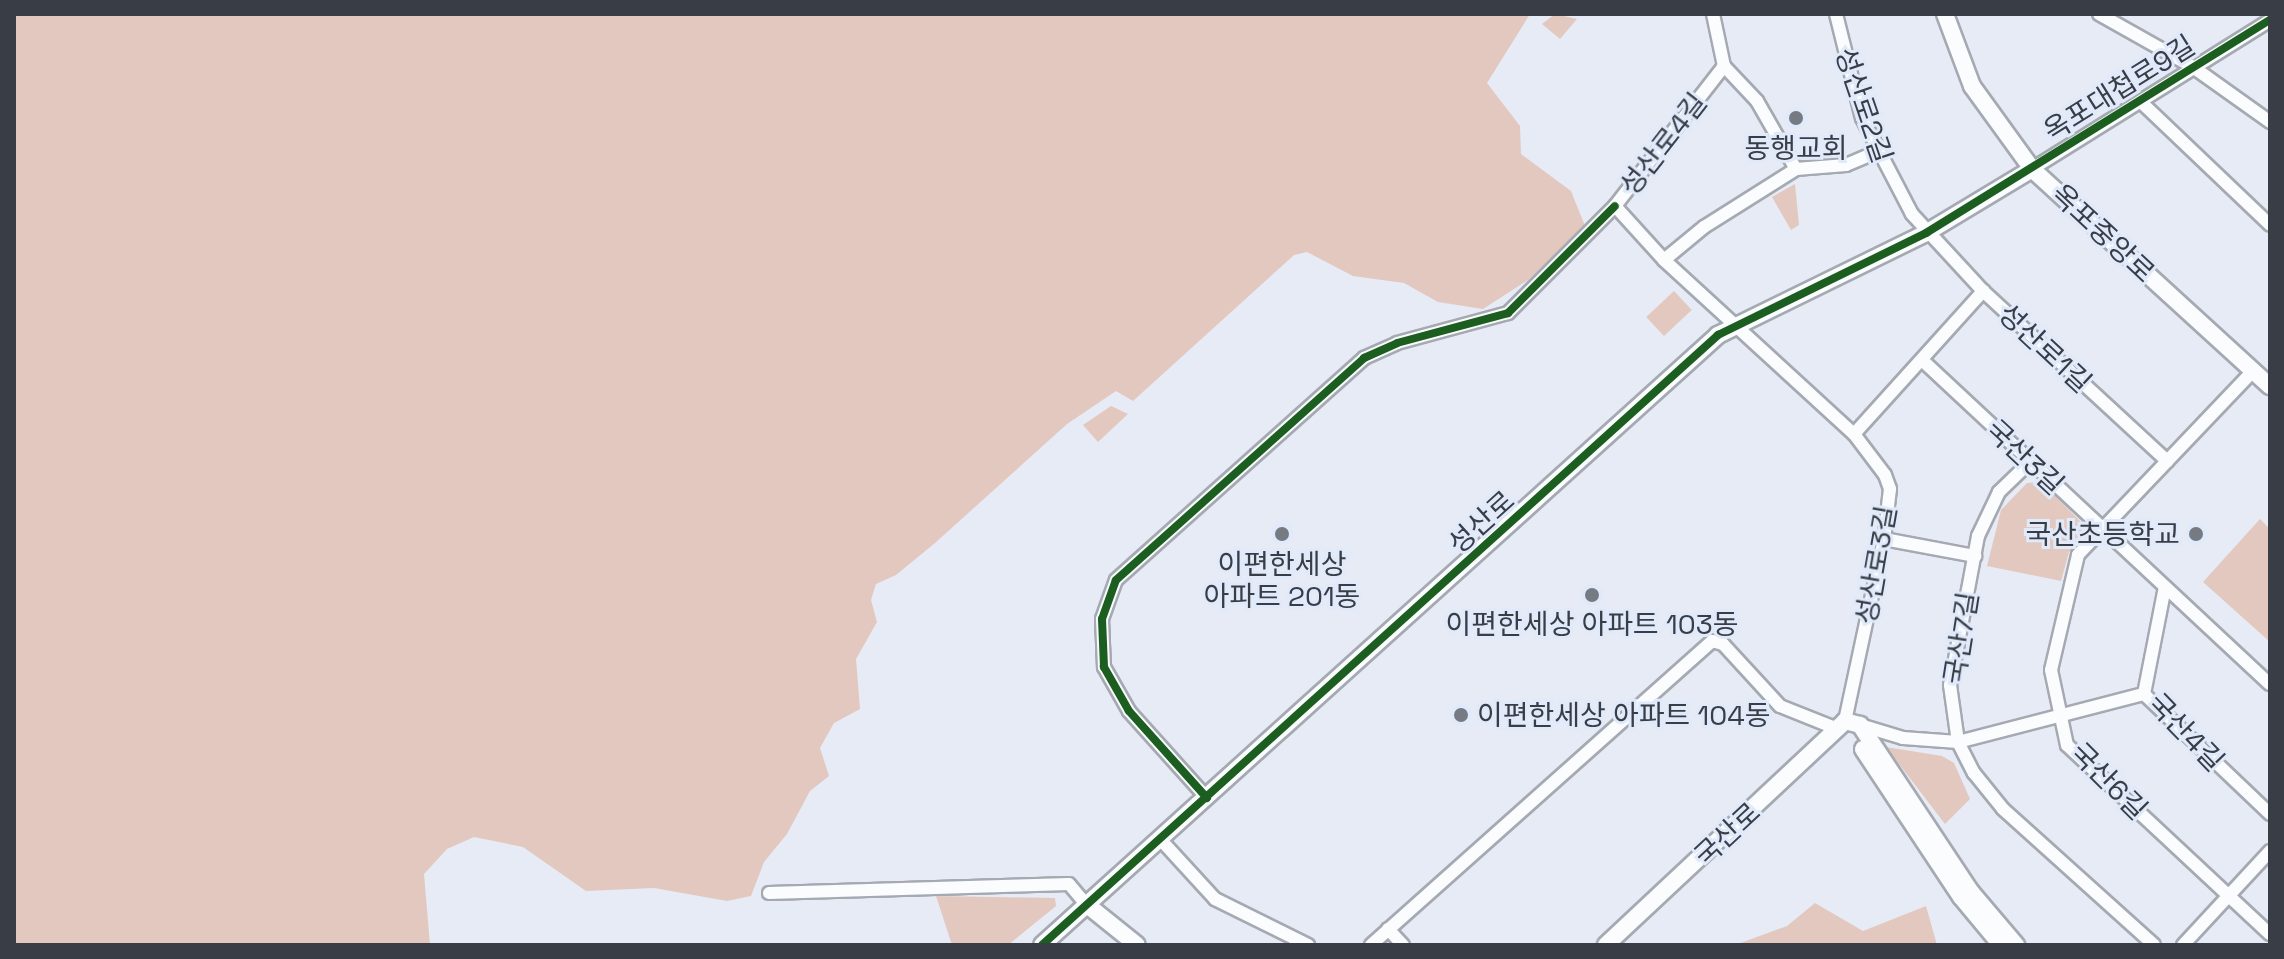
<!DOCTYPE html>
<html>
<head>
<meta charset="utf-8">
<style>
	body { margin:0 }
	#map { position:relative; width:2284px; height:959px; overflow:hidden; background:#e6ebf5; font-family:"Space Grotesk","Noto Sans KR",sans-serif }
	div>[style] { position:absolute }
	.green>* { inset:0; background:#e3c8c0; transform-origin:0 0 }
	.roads { filter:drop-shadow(2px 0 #a5aab2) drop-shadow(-2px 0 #a5aab2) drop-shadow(0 2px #a5aab2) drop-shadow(0 -2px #a5aab2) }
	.street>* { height:12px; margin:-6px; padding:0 6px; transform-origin:6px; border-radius:6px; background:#fbfcfe }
	.secondary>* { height:16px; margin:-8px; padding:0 8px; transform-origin:8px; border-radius:8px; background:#fbfcfe }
	.cycleway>* { height:8px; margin:-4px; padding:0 4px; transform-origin:4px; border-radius:4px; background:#1b5e20 }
	.dots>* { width:22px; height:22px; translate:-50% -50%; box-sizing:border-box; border:4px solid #e0eafb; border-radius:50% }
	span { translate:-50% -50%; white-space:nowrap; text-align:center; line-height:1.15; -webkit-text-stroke:6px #e0eafb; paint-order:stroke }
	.street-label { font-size:28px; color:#383d46 }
	.poi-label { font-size:28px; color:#383d46 }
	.right { translate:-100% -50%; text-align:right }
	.left { translate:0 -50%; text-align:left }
	.frame { position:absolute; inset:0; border:16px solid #383d46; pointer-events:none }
</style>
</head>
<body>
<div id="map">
	<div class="green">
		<div style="clip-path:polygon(14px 14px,1530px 14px,1487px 83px,1520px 126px,1521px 154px,1571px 191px,1585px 226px,1528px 280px,1483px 309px,1438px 302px,1404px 283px,1353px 276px,1307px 252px,1294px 255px,1133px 401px,1116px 391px,1067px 424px,935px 543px,896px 575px,876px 584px,871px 600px,877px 622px,856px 659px,860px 709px,834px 723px,820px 748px,829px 776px,810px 791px,787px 834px,764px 862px,751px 896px,727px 901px,654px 888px,586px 891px,523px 847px,474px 837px,447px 849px,424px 874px,430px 945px,14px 945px)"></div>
		<div style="clip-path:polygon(1555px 14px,1577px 19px,1560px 39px,1542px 24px)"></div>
		<div style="clip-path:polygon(1795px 184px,1799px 225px,1791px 230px,1772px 197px)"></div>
		<div style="left:1674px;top:291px;width:26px;height:38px;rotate:47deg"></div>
		<div style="clip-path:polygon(1111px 406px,1128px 414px,1098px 442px,1083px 425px)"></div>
		<div style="clip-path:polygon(2041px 482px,2082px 523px,2082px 537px,2069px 552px,2061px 581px,1987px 566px,2001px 510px,2027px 483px)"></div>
		<div style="clip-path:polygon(2260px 519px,2270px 529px,2270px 642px,2203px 582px)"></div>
		<div style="clip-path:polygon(1886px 747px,1942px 756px,1954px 763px,1970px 799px,1945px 824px)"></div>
		<div style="clip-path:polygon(936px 896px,1055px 898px,1056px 906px,1008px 945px,952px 945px)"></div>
		<div style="clip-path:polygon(1815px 903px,1863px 931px,1926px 906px,1937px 945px,1735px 945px,1787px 926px)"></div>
	</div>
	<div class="roads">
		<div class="street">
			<div style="left:1713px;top:14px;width:53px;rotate:78.1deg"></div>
			<div style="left:1724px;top:66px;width:177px;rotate:127.9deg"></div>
			<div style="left:1615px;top:206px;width:73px;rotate:47.8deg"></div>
			<div style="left:1664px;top:260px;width:258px;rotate:42.5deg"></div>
			<div style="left:1854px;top:434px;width:51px;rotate:52.9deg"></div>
			<div style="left:1885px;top:475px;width:15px;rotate:70deg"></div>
			<div style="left:1890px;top:489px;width:50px;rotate:96.8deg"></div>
			<div style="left:1884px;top:539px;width:186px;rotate:102.1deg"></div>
			<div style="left:1836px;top:14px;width:107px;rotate:76deg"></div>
			<div style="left:1862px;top:118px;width:108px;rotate:62.5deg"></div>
			<div style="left:1912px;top:214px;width:105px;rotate:47.3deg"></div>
			<div style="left:1983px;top:291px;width:251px;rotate:42.7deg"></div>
			<div style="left:2099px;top:14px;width:108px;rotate:29.4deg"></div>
			<div style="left:2193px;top:67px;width:95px;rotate:35.5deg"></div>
			<div style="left:1724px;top:66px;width:48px;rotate:46.7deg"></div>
			<div style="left:1757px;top:101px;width:78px;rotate:60.2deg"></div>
			<div style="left:2141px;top:102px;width:178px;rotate:43.6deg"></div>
			<div style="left:2032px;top:169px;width:281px;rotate:-32deg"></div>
			<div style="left:1664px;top:260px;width:52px;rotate:-39.5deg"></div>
			<div style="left:1704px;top:227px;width:109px;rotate:-32.2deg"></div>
			<div style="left:1796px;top:169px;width:50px;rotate:-4.6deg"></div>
			<div style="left:1846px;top:165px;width:33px;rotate:-23deg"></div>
			<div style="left:1922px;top:360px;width:475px;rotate:43deg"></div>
			<div style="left:2253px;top:371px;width:254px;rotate:133.6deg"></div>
			<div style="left:2078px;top:555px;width:118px;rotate:103.2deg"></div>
			<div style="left:2051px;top:670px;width:77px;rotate:78deg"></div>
			<div style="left:2067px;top:745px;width:277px;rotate:43deg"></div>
			<div style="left:1854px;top:434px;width:193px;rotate:-47.9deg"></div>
			<div style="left:2031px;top:461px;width:45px;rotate:135.9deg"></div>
			<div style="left:1999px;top:492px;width:49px;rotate:115.5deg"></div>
			<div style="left:1978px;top:536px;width:152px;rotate:100.6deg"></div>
			<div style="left:1950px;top:685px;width:58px;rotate:82deg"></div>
			<div style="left:1958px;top:742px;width:35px;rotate:63deg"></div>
			<div style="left:1974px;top:773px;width:46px;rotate:51.1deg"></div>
			<div style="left:2003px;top:809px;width:203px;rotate:42deg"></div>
			<div style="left:1884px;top:539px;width:93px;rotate:10.6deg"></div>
			<div style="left:2165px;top:587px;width:109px;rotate:101.1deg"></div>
			<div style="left:2144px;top:694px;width:174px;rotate:43.6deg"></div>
			<div style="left:1860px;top:725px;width:45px;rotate:16.8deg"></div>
			<div style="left:1903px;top:738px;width:55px;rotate:4.2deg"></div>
			<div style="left:1958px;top:742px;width:192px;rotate:-14.5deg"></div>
			<div style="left:1207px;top:798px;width:117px;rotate:-131.9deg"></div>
			<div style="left:1129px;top:711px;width:51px;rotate:-119.6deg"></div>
			<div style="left:1104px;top:667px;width:48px;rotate:-92.4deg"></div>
			<div style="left:1102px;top:619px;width:41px;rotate:-70.3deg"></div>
			<div style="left:1116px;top:580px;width:333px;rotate:-41.8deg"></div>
			<div style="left:1364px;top:358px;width:36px;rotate:-24deg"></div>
			<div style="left:1397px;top:343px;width:115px;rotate:-15.1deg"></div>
			<div style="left:1508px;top:313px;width:151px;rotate:-45deg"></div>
			<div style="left:1161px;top:840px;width:80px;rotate:47.5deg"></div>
			<div style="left:1215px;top:899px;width:104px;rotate:26.3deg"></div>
			<div style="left:769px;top:893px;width:300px;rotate:-1.7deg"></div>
			<div style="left:1069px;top:884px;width:26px;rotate:50deg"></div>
			<div style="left:1388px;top:929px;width:22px;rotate:47deg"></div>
			<div style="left:1371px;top:945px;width:457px;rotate:-41.7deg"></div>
			<div style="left:1712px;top:641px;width:11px;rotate:15deg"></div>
			<div style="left:1723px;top:644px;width:84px;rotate:47.4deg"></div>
			<div style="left:1780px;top:706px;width:59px;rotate:21.8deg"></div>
			<div style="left:2183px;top:945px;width:128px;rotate:-47.2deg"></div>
		</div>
		<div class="secondary">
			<div style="left:1945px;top:14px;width:77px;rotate:69.4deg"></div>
			<div style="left:1972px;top:86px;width:102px;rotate:54.1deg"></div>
			<div style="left:2032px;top:169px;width:322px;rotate:42.4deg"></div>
			<div style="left:1845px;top:721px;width:16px;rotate:15deg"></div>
			<div style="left:1860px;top:725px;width:201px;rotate:56.4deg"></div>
			<div style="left:1971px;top:892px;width:70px;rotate:49.7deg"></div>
			<div style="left:1863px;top:749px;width:178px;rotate:56.5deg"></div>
			<div style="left:1961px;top:897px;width:62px;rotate:50.2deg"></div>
			<div style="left:1086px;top:904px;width:65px;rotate:38.8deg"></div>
			<div style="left:1042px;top:945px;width:911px;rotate:-42.06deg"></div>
			<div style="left:1718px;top:335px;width:232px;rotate:-26.1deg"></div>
			<div style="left:1926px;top:233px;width:124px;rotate:-31.1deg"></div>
			<div style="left:1606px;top:945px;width:328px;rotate:-43.1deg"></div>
		</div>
	</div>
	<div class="cycleway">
		<div style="left:1207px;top:798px;width:117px;rotate:-131.9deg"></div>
		<div style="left:1129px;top:711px;width:51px;rotate:-119.6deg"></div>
		<div style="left:1104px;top:667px;width:48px;rotate:-92.4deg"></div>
		<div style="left:1102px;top:619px;width:41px;rotate:-70.3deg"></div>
		<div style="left:1116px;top:580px;width:333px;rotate:-41.8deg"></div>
		<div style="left:1364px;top:358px;width:36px;rotate:-24deg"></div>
		<div style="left:1397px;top:343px;width:115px;rotate:-15.1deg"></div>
		<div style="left:1508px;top:313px;width:151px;rotate:-45deg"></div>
		<div style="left:1042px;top:945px;width:911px;rotate:-42.06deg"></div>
		<div style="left:1718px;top:335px;width:232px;rotate:-26.1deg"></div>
		<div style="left:1926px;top:233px;width:405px;rotate:-31.8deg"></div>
	</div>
	<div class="dots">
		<div style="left:1796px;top:118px;background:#757a83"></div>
		<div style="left:1282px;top:534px;background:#757a83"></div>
		<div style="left:2196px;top:534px;background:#757a83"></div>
		<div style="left:1592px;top:595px;background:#757a83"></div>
		<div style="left:1461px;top:715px;background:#757a83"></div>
	</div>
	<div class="street-label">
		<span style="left:2119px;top:88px;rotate:-32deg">옥포대첩로9길</span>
		<span style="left:1864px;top:105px;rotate:71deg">성산로2길</span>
		<span style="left:1663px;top:144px;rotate:-52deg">성산로4길</span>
		<span style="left:2103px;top:233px;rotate:43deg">옥포중앙로</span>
		<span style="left:2045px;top:348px;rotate:43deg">성산로1길</span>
		<span style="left:2025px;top:457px;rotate:43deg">국산3길</span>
		<span style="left:1481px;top:522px;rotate:-42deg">성산로</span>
		<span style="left:1876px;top:565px;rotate:-80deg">성산로3길</span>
		<span style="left:1961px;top:638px;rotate:-81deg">국산7길</span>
		<span style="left:2186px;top:732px;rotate:46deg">국산4길</span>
		<span style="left:2109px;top:781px;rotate:45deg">국산6길</span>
		<span style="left:1727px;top:834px;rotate:-43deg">국산로</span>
	</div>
	<div class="poi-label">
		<span style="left:1796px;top:148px">동행교회</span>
		<span class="right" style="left:2180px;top:534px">국산초등학교</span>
		<span style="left:1282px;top:580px">이편한세상<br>아파트 201동</span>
		<span style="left:1592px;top:624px">이편한세상 아파트 103동</span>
		<span class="left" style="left:1477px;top:715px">이편한세상 아파트 104동</span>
	</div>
	<div class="frame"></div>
</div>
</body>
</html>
